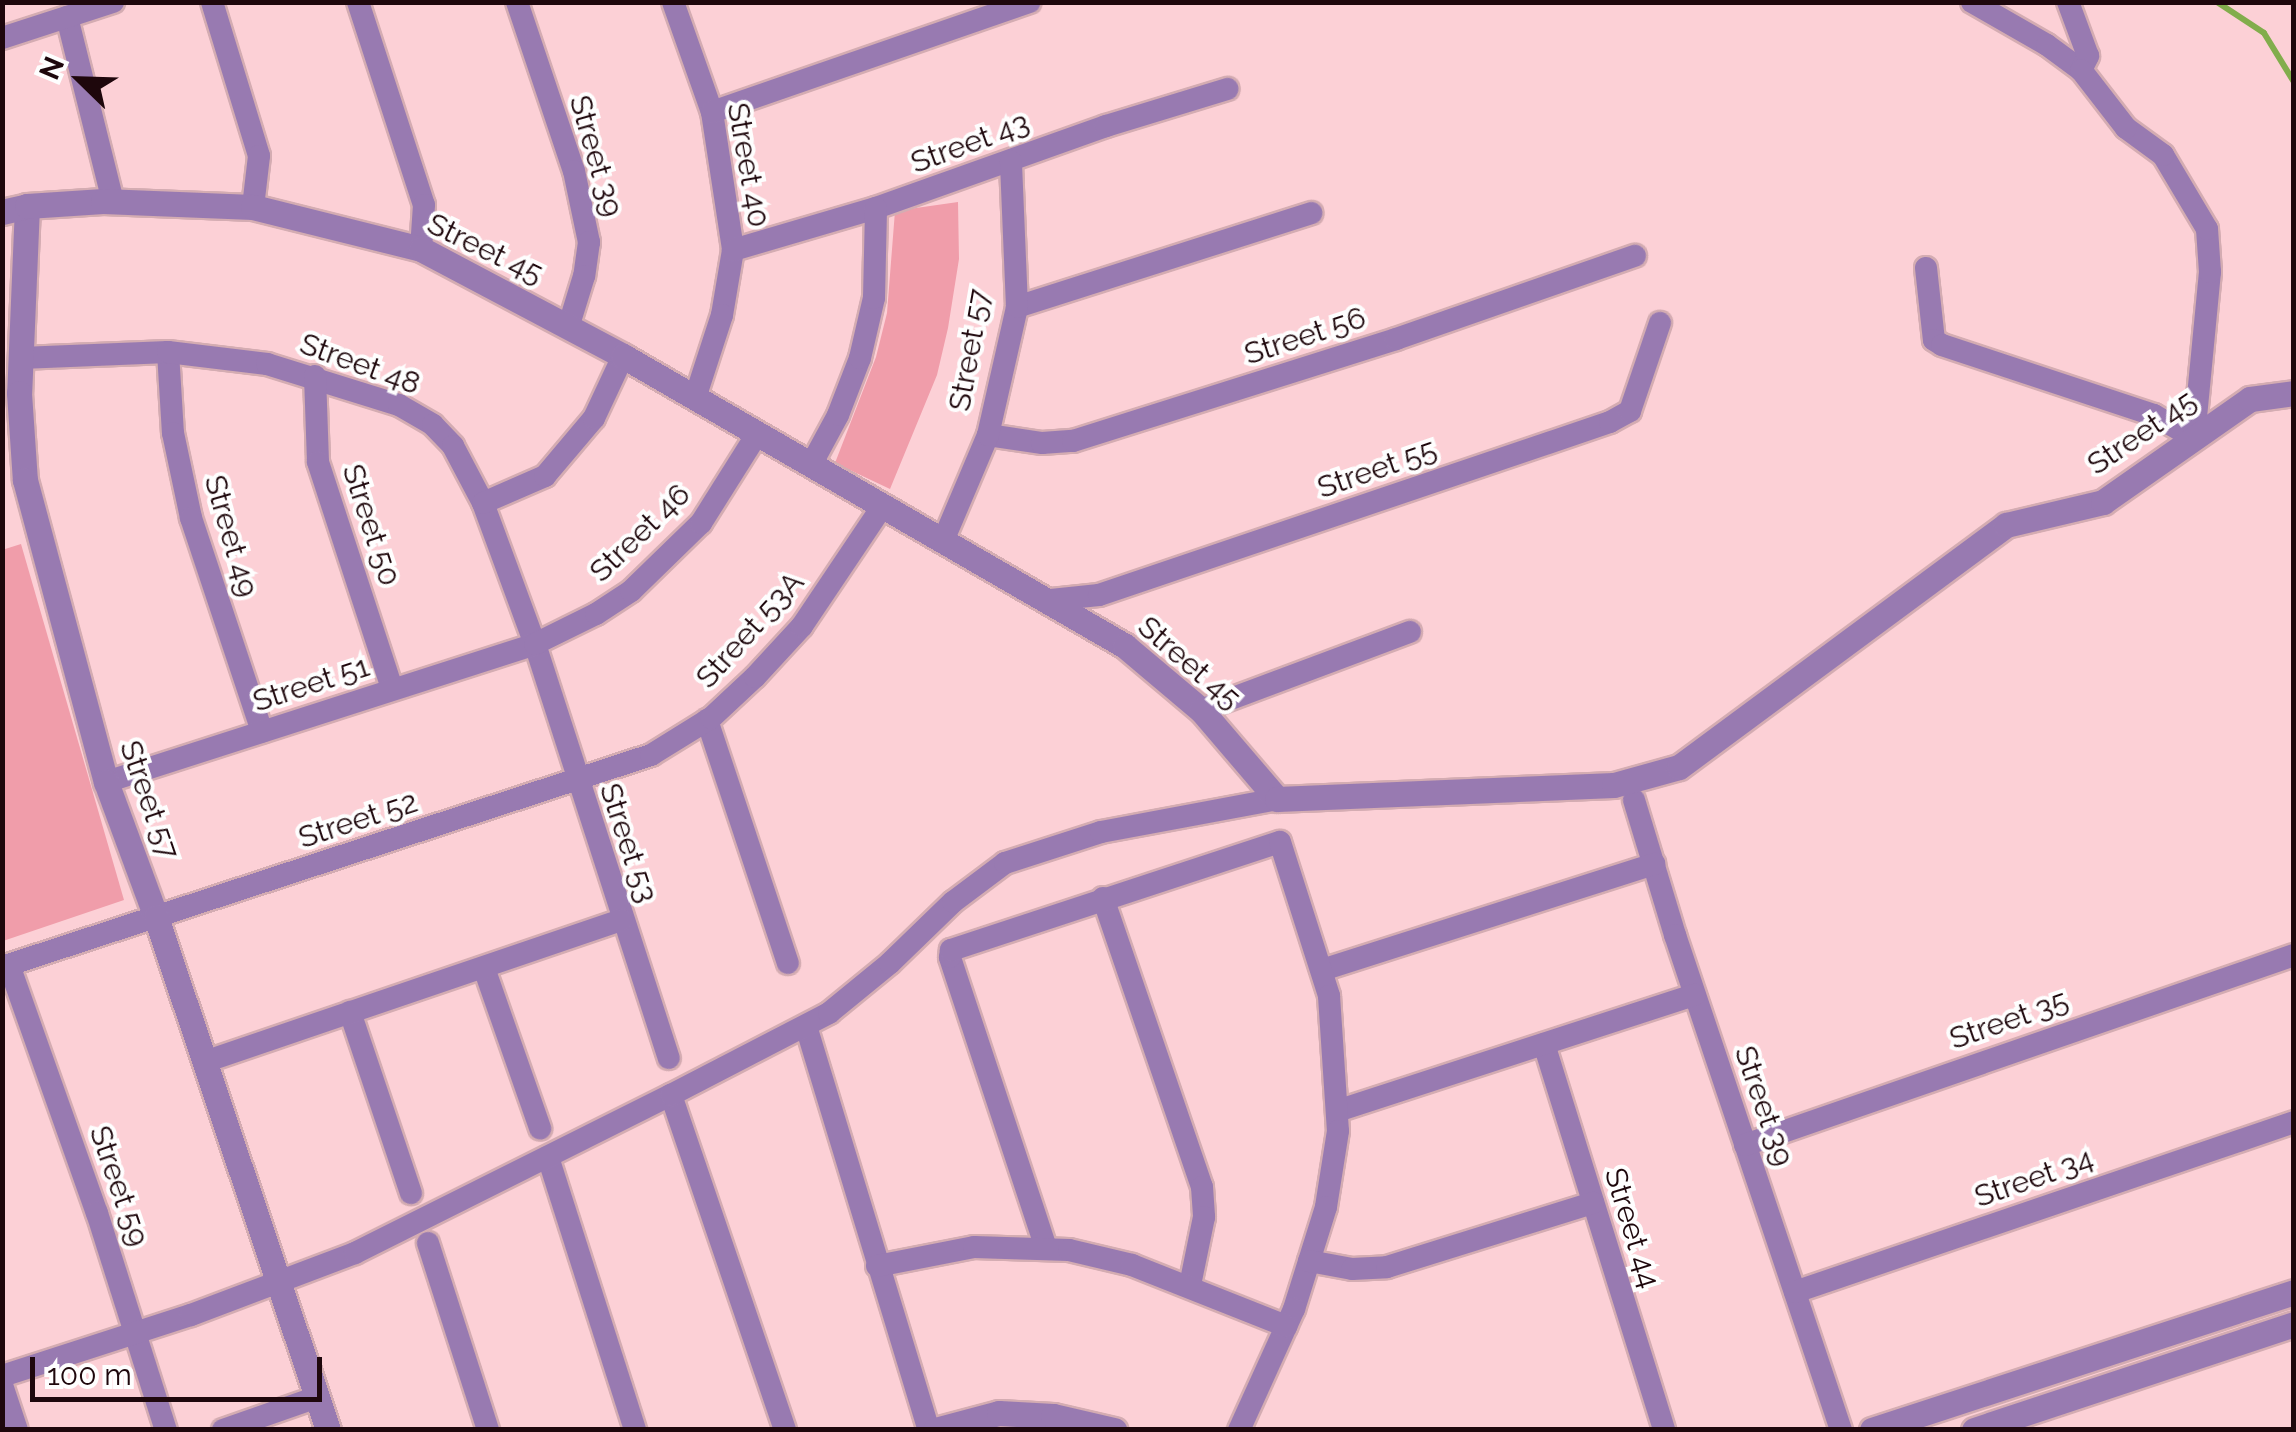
<!DOCTYPE html>
<html>
<head>
<meta charset="utf-8">
<style>
	body { margin:0 }
	#map { position:relative; width:2296px; height:1432px; overflow:hidden; background:#fcd0d6; font-family:Raleway,sans-serif }
	div>[style] { position:absolute }
	.green>* { inset:0; background:#f09daa }
	.stream>* { height:6px; margin:-3px; padding:0 3px; transform-origin:3px; border-radius:3px; background:#82ad4c }
	.roads { filter:drop-shadow(2px 0 #d4acb2) drop-shadow(-2px 0 #d4acb2) drop-shadow(0 2px #d4acb2) drop-shadow(0 -2px #d4acb2) }
	.minor>* { height:22px; margin:-11px; padding:0 11px; transform-origin:11px; border-radius:11px; background:#987ab1 }
	.tertiary>* { height:25px; margin:-12.5px; padding:0 12.5px; transform-origin:12.5px; border-radius:12.5px; background:#987ab1 }
	span { translate:-50% -50%; white-space:nowrap; text-align:center; line-height:1.15; -webkit-text-stroke:8px #fefefe; paint-order:stroke }
	.street-label { font-size:30px; color:#1e070c }
	.frame { position:absolute; inset:0; border:5px solid #1e070c; pointer-events:none }
	.north { position:absolute; left:30px; top:30px; width:100px; height:100px; -webkit-text-stroke:8px #fefefe; paint-order:stroke; rotate:293deg; font-size:28px; font-weight:700; line-height:40px; text-align:center; color:#1e070c }
	.north::after { content:''; display:block; margin:auto; width:35px; height:45px; background:#1e070c; clip-path:polygon(50% 0,100% 100%,50% 72%,0 100%) }
	.scale { position:absolute; left:30px; top:1357px; width:292px; height:45px; box-sizing:border-box; border:5px solid #1e070c; border-top:0; padding-left:12px; font-size:30px; line-height:35px; white-space:nowrap; color:#1e070c; -webkit-text-stroke:8px #fefefe; paint-order:stroke }
</style>
</head>
<body>
<div id="map">
	<div class="green">
		<div style="clip-path:polygon(958px 202px,959px 259px,948px 328px,937px 375px,890px 489px,835px 463px,876px 357px,887px 313px,895px 211px)"></div>
		<div style="clip-path:polygon(21px 544px,124px 900px,3px 941px,2px 550px)"></div>
	</div>
	<div class="stream">
		<div style="left:2217px;top:2px;width:56px;rotate:33.4deg"></div>
		<div style="left:2264px;top:33px;width:57px;rotate:58.5deg"></div>
	</div>
	<div class="roads">
		<div class="minor">
			<div style="left:212px;top:2px;width:161px;rotate:73deg"></div>
			<div style="left:259px;top:156px;width:51px;rotate:96.7deg"></div>
			<div style="left:358px;top:2px;width:213px;rotate:72deg"></div>
			<div style="left:424px;top:205px;width:44px;rotate:93.9deg"></div>
			<div style="left:517px;top:2px;width:178px;rotate:71.4deg"></div>
			<div style="left:574px;top:171px;width:73px;rotate:78.1deg"></div>
			<div style="left:589px;top:242px;width:34px;rotate:98deg"></div>
			<div style="left:584px;top:276px;width:54px;rotate:107.1deg"></div>
			<div style="left:673px;top:2px;width:117px;rotate:70.5deg"></div>
			<div style="left:712px;top:112px;width:140px;rotate:81.3deg"></div>
			<div style="left:733px;top:250px;width:66px;rotate:99.6deg"></div>
			<div style="left:722px;top:315px;width:87px;rotate:108deg"></div>
			<div style="left:1972px;top:2px;width:86px;rotate:29.8deg"></div>
			<div style="left:2047px;top:45px;width:42px;rotate:36.3deg"></div>
			<div style="left:2081px;top:70px;width:16px;rotate:-63deg"></div>
			<div style="left:2088px;top:56px;width:58px;rotate:-110.3deg"></div>
			<div style="left:67px;top:17px;width:190px;rotate:76deg"></div>
			<div style="left:2px;top:38px;width:117px;rotate:-18deg"></div>
			<div style="left:712px;top:112px;width:336px;rotate:-19.1deg"></div>
			<div style="left:733px;top:250px;width:149px;rotate:-16.4deg"></div>
			<div style="left:876px;top:208px;width:244px;rotate:-19.6deg"></div>
			<div style="left:1106px;top:126px;width:127px;rotate:-17deg"></div>
			<div style="left:1926px;top:268px;width:72px;rotate:83.7deg"></div>
			<div style="left:1934px;top:340px;width:9px;rotate:32deg"></div>
			<div style="left:1942px;top:345px;width:223px;rotate:18.3deg"></div>
			<div style="left:2154px;top:415px;width:46px;rotate:29.9deg"></div>
			<div style="left:2194px;top:438px;width:167px;rotate:-84.5deg"></div>
			<div style="left:2210px;top:272px;width:43px;rotate:-94deg"></div>
			<div style="left:2207px;top:229px;width:86px;rotate:-120.7deg"></div>
			<div style="left:2163px;top:155px;width:46px;rotate:-143.9deg"></div>
			<div style="left:2126px;top:128px;width:73px;rotate:-127.8deg"></div>
			<div style="left:1017px;top:307px;width:309px;rotate:-17.7deg"></div>
			<div style="left:168px;top:352px;width:81px;rotate:86.5deg"></div>
			<div style="left:173px;top:433px;width:87px;rotate:78deg"></div>
			<div style="left:191px;top:518px;width:225px;rotate:71.6deg"></div>
			<div style="left:21px;top:358px;width:147px;rotate:-2.3deg"></div>
			<div style="left:168px;top:352px;width:100px;rotate:6.9deg"></div>
			<div style="left:267px;top:364px;width:138px;rotate:17.3deg"></div>
			<div style="left:399px;top:405px;width:39px;rotate:30deg"></div>
			<div style="left:433px;top:425px;width:29px;rotate:46deg"></div>
			<div style="left:453px;top:446px;width:64px;rotate:62.2deg"></div>
			<div style="left:483px;top:503px;width:150px;rotate:69.8deg"></div>
			<div style="left:535px;top:644px;width:435px;rotate:72.1deg"></div>
			<div style="left:315px;top:376px;width:86px;rotate:88deg"></div>
			<div style="left:318px;top:462px;width:239px;rotate:71.9deg"></div>
			<div style="left:988px;top:435px;width:55px;rotate:8.4deg"></div>
			<div style="left:1042px;top:443px;width:31px;rotate:-4deg"></div>
			<div style="left:1073px;top:441px;width:339px;rotate:-17.5deg"></div>
			<div style="left:1396px;top:339px;width:253px;rotate:-19.2deg"></div>
			<div style="left:811px;top:465px;width:57px;rotate:-61.6deg"></div>
			<div style="left:838px;top:415px;width:61px;rotate:-68.9deg"></div>
			<div style="left:860px;top:358px;width:62px;rotate:-76.9deg"></div>
			<div style="left:874px;top:298px;width:90px;rotate:-88.7deg"></div>
			<div style="left:483px;top:503px;width:68px;rotate:-23.5deg"></div>
			<div style="left:545px;top:476px;width:76px;rotate:-49.8deg"></div>
			<div style="left:594px;top:418px;width:68px;rotate:-64.9deg"></div>
			<div style="left:943px;top:541px;width:115px;rotate:-67deg"></div>
			<div style="left:988px;top:435px;width:131px;rotate:-77.2deg"></div>
			<div style="left:1017px;top:307px;width:146px;rotate:-92.4deg"></div>
			<div style="left:1051px;top:600px;width:48px;rotate:-5.9deg"></div>
			<div style="left:1099px;top:595px;width:539px;rotate:-18.7deg"></div>
			<div style="left:1610px;top:422px;width:23px;rotate:-29deg"></div>
			<div style="left:1630px;top:411px;width:93px;rotate:-71.2deg"></div>
			<div style="left:1201px;top:710px;width:223px;rotate:-20.5deg"></div>
			<div style="left:707px;top:720px;width:256px;rotate:71.6deg"></div>
			<div style="left:106px;top:782px;width:451px;rotate:-17.8deg"></div>
			<div style="left:535px;top:644px;width:68px;rotate:-26.2deg"></div>
			<div style="left:596px;top:614px;width:42px;rotate:-33.3deg"></div>
			<div style="left:631px;top:591px;width:98px;rotate:-44.2deg"></div>
			<div style="left:701px;top:523px;width:105px;rotate:-57.8deg"></div>
			<div style="left:1634px;top:800px;width:141px;rotate:73.1deg"></div>
			<div style="left:1675px;top:935px;width:522px;rotate:71.46deg"></div>
			<div style="left:1103px;top:898px;width:305px;rotate:71.1deg"></div>
			<div style="left:1202px;top:1187px;width:30px;rotate:86deg"></div>
			<div style="left:1204px;top:1217px;width:69px;rotate:101.6deg"></div>
			<div style="left:9px;top:965px;width:263px;rotate:70.5deg"></div>
			<div style="left:97px;top:1213px;width:228px;rotate:72.4deg"></div>
			<div style="left:2px;top:967px;width:683px;rotate:-18.09deg"></div>
			<div style="left:651px;top:755px;width:70px;rotate:-31.7deg"></div>
			<div style="left:711px;top:718px;width:60px;rotate:-43deg"></div>
			<div style="left:755px;top:677px;width:69px;rotate:-47.3deg"></div>
			<div style="left:802px;top:626px;width:143px;rotate:-56.1deg"></div>
			<div style="left:484px;top:968px;width:170px;rotate:70.7deg"></div>
			<div style="left:1322px;top:970px;width:349px;rotate:-17.7deg"></div>
			<div style="left:350px;top:1012px;width:191px;rotate:71.4deg"></div>
			<div style="left:806px;top:1026px;width:422px;rotate:73.1deg"></div>
			<div style="left:1544px;top:1044px;width:404px;rotate:72.7deg"></div>
			<div style="left:204px;top:1062px;width:441px;rotate:-18.8deg"></div>
			<div style="left:671px;top:1095px;width:354px;rotate:71.2deg"></div>
			<div style="left:1337px;top:1111px;width:376px;rotate:-18deg"></div>
			<div style="left:1745px;top:1145px;width:581px;rotate:-19.09deg"></div>
			<div style="left:548px;top:1157px;width:287px;rotate:72.3deg"></div>
			<div style="left:428px;top:1243px;width:196px;rotate:72.2deg"></div>
			<div style="left:1046px;top:1248px;width:306px;rotate:-108.3deg"></div>
			<div style="left:950px;top:957px;width:7px;rotate:-82deg"></div>
			<div style="left:951px;top:950px;width:346px;rotate:-18.2deg"></div>
			<div style="left:1280px;top:842px;width:162px;rotate:72.3deg"></div>
			<div style="left:1329px;top:996px;width:135px;rotate:86.2deg"></div>
			<div style="left:1338px;top:1131px;width:77px;rotate:99deg"></div>
			<div style="left:1326px;top:1207px;width:107px;rotate:107.4deg"></div>
			<div style="left:1294px;top:1309px;width:133px;rotate:114.4deg"></div>
			<div style="left:1309px;top:1261px;width:44px;rotate:10.5deg"></div>
			<div style="left:1352px;top:1269px;width:35px;rotate:-3deg"></div>
			<div style="left:1387px;top:1267px;width:216px;rotate:-17.3deg"></div>
			<div style="left:877px;top:1266px;width:99px;rotate:-11.1deg"></div>
			<div style="left:974px;top:1247px;width:95px;rotate:1.8deg"></div>
			<div style="left:1069px;top:1250px;width:65px;rotate:13.4deg"></div>
			<div style="left:1132px;top:1265px;width:166px;rotate:21.6deg"></div>
			<div style="left:1795px;top:1292px;width:527px;rotate:-18.81deg"></div>
			<div style="left:2px;top:1376px;width:199px;rotate:-17.9deg"></div>
			<div style="left:191px;top:1315px;width:175px;rotate:-20.7deg"></div>
			<div style="left:355px;top:1253px;width:353px;rotate:-26.6deg"></div>
			<div style="left:671px;top:1095px;width:178px;rotate:-27.4deg"></div>
			<div style="left:829px;top:1013px;width:79px;rotate:-39.3deg"></div>
			<div style="left:890px;top:963px;width:88px;rotate:-44.1deg"></div>
			<div style="left:953px;top:902px;width:65px;rotate:-36.9deg"></div>
			<div style="left:1005px;top:863px;width:101px;rotate:-17.9deg"></div>
			<div style="left:1101px;top:832px;width:179px;rotate:-10.6deg"></div>
			<div style="left:2px;top:1385px;width:47px;rotate:71.6deg"></div>
			<div style="left:223px;top:1430px;width:100px;rotate:-19.3deg"></div>
		</div>
		<div class="tertiary">
			<div style="left:27px;top:206px;width:187px;rotate:92.4deg"></div>
			<div style="left:19px;top:393px;width:87px;rotate:86.1deg"></div>
			<div style="left:25px;top:480px;width:313px;rotate:75deg"></div>
			<div style="left:106px;top:782px;width:144px;rotate:69.7deg"></div>
			<div style="left:156px;top:917px;width:541px;rotate:71.46deg"></div>
			<div style="left:2px;top:212px;width:26px;rotate:-13deg"></div>
			<div style="left:27px;top:206px;width:76px;rotate:-3.8deg"></div>
			<div style="left:103px;top:201px;width:150px;rotate:2.3deg"></div>
			<div style="left:253px;top:207px;width:173px;rotate:14deg"></div>
			<div style="left:421px;top:249px;width:229px;rotate:27.9deg"></div>
			<div style="left:623px;top:356px;width:580px;rotate:30.01deg"></div>
			<div style="left:1125px;top:646px;width:99px;rotate:40.1deg"></div>
			<div style="left:1201px;top:710px;width:117px;rotate:49.5deg"></div>
			<div style="left:1277px;top:799px;width:337px;rotate:-2.4deg"></div>
			<div style="left:1614px;top:785px;width:67px;rotate:-15.5deg"></div>
			<div style="left:1679px;top:767px;width:407px;rotate:-36.5deg"></div>
			<div style="left:2006px;top:525px;width:100px;rotate:-13.3deg"></div>
			<div style="left:2103px;top:502px;width:179px;rotate:-35deg"></div>
			<div style="left:2250px;top:399px;width:44px;rotate:-7.8deg"></div>
			<div style="left:935px;top:1430px;width:66px;rotate:-14.9deg"></div>
			<div style="left:999px;top:1413px;width:54px;rotate:3.2deg"></div>
			<div style="left:1053px;top:1416px;width:63px;rotate:12.9deg"></div>
			<div style="left:1872px;top:1430px;width:444px;rotate:-18.1deg"></div>
			<div style="left:1974px;top:1430px;width:337px;rotate:-18.3deg"></div>
		</div>
	</div>
	<div class="street-label">
		<span style="left:970px;top:143px;rotate:-20deg">Street 43</span>
		<span style="left:596px;top:156px;rotate:74deg">Street 39</span>
		<span style="left:748px;top:165px;rotate:80deg">Street 40</span>
		<span style="left:485px;top:249px;rotate:26deg">Street 45</span>
		<span style="left:1305px;top:336px;rotate:-18deg">Street 56</span>
		<span style="left:970px;top:350px;rotate:-80deg">Street 57</span>
		<span style="left:360px;top:364px;rotate:20deg">Street 48</span>
		<span style="left:2142px;top:433px;rotate:-34deg">Street 45</span>
		<span style="left:1377px;top:469px;rotate:-19deg">Street 55</span>
		<span style="left:371px;top:525px;rotate:72deg">Street 50</span>
		<span style="left:640px;top:533px;rotate:-44deg">Street 46</span>
		<span style="left:231px;top:536px;rotate:74deg">Street 49</span>
		<span style="left:750px;top:630px;rotate:-48deg">Street 53A</span>
		<span style="left:1189px;top:663px;rotate:41deg">Street 45</span>
		<span style="left:311px;top:684px;rotate:-18deg">Street 51</span>
		<span style="left:149px;top:800px;rotate:71deg">Street 57</span>
		<span style="left:358px;top:820px;rotate:-18deg">Street 52</span>
		<span style="left:628px;top:843px;rotate:72deg">Street 53</span>
		<span style="left:2009px;top:1020px;rotate:-19deg">Street 35</span>
		<span style="left:1764px;top:1106px;rotate:71deg">Street 39</span>
		<span style="left:2034px;top:1178px;rotate:-19deg">Street 34</span>
		<span style="left:119px;top:1186px;rotate:71deg">Street 59</span>
		<span style="left:1632px;top:1228px;rotate:73deg">Street 44</span>
	</div>
	<div class="frame"></div>
	<div class="north">N</div>
	<div class="scale">100 m</div>
</div>
</body>
</html>
